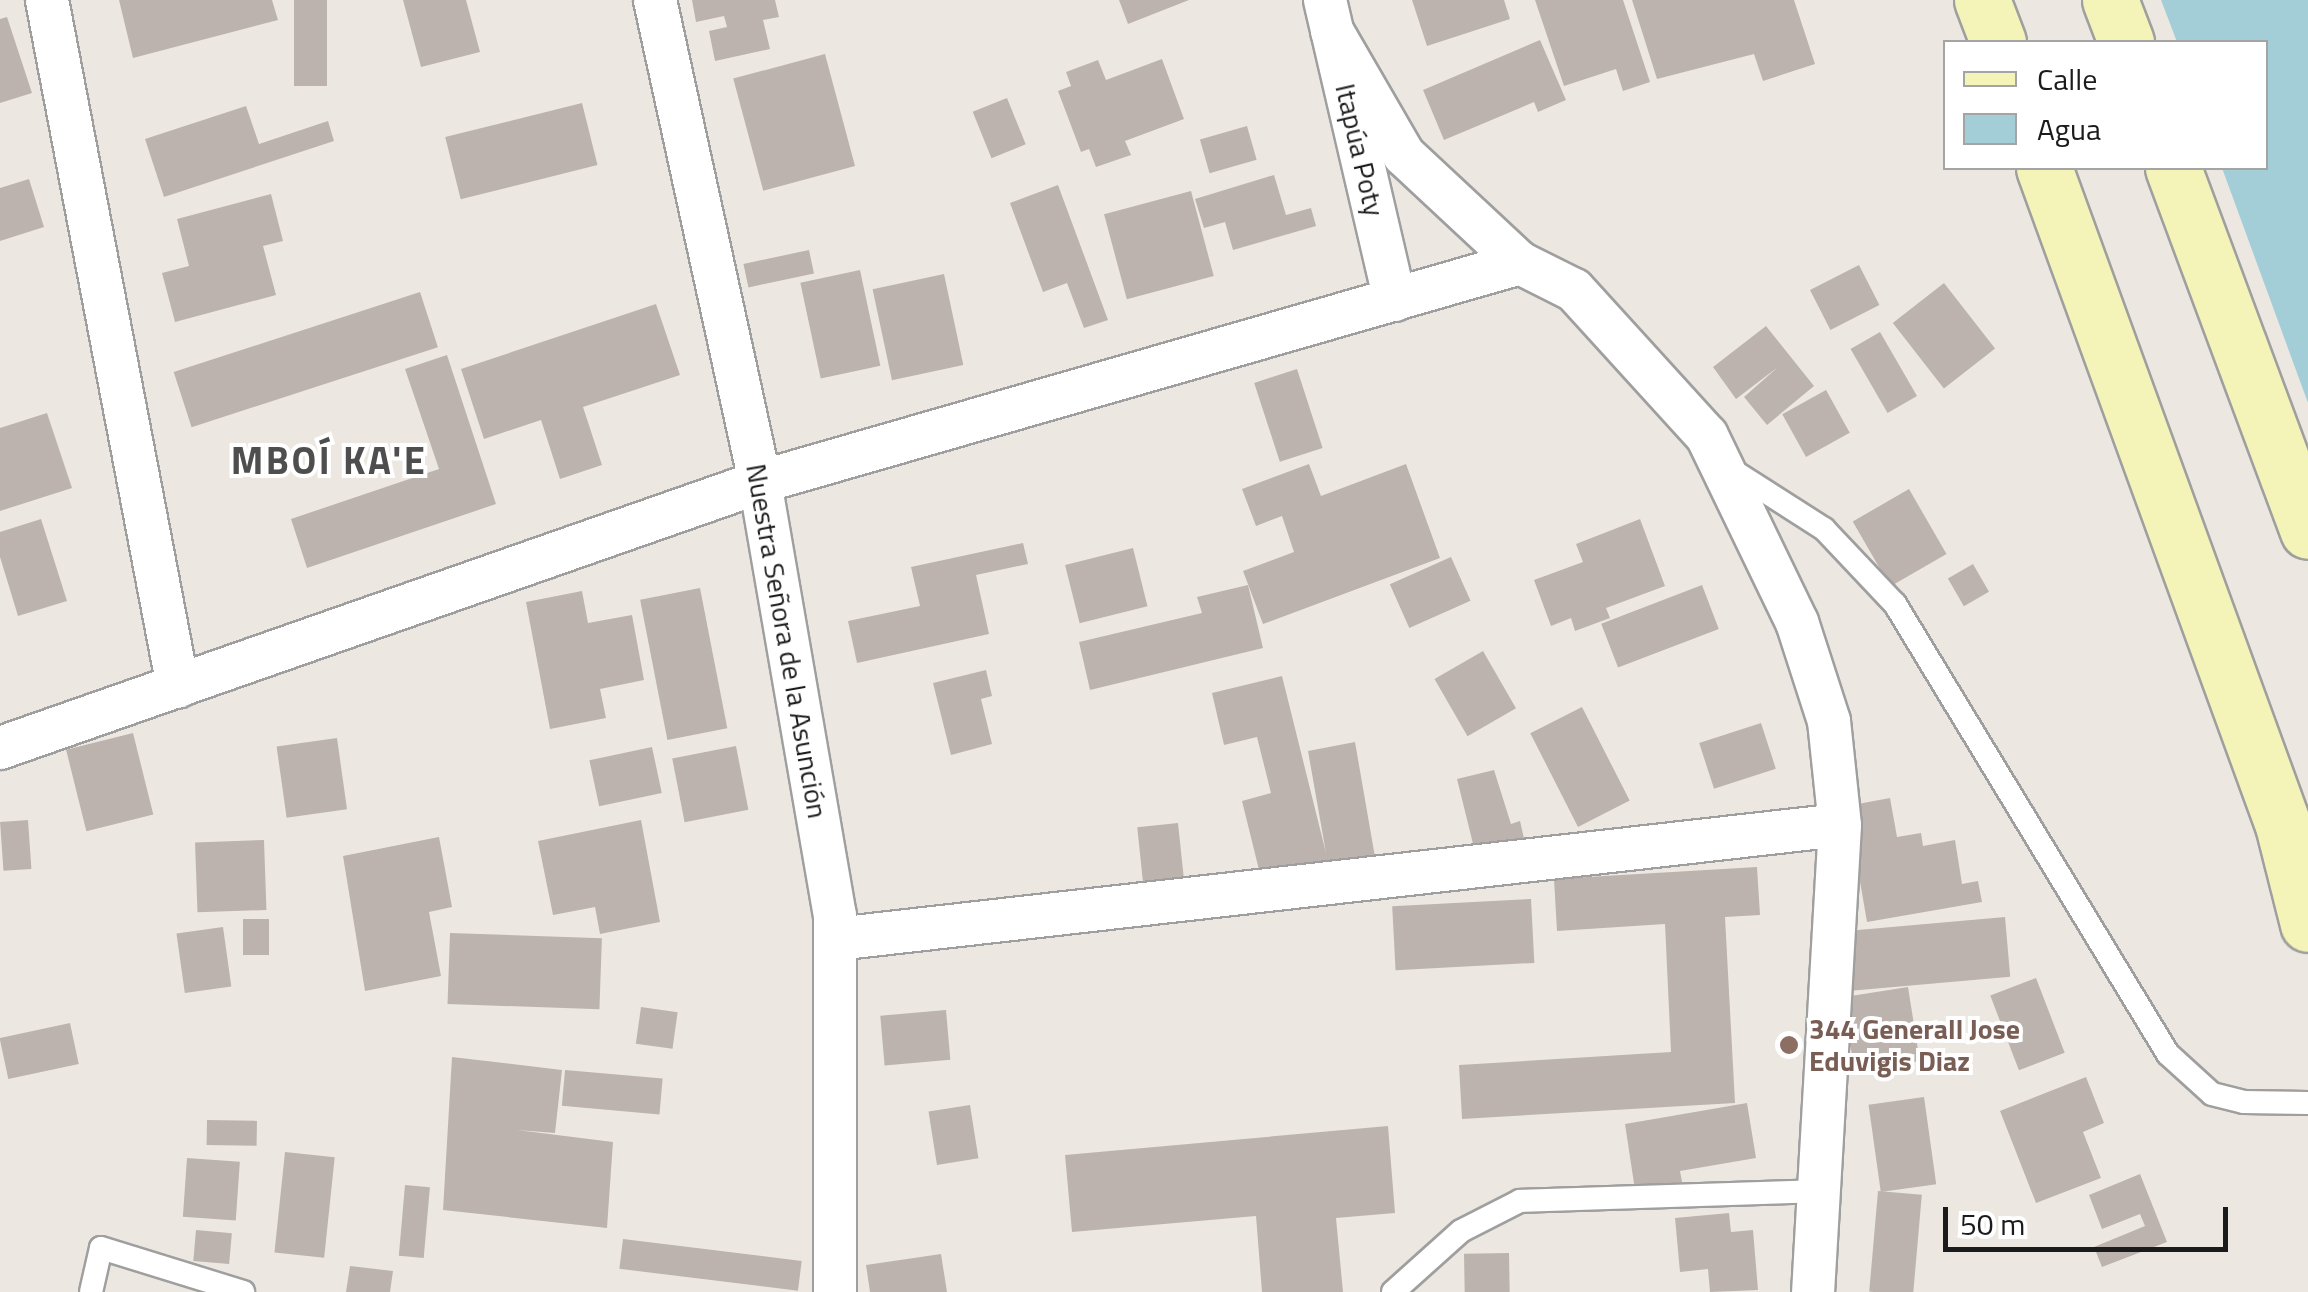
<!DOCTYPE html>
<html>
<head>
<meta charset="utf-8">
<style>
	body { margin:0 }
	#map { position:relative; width:2308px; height:1292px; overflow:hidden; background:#ece8e1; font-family:"Titillium Web",sans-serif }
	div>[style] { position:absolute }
	.water>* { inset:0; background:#a4ced7 }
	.building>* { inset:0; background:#bcb3ae; transform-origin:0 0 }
	.roads { filter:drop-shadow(2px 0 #9f9f9f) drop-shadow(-2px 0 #9f9f9f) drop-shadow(0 2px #9f9f9f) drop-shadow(0 -2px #9f9f9f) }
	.lane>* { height:22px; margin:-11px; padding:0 11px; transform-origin:11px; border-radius:11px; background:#fff }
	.street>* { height:42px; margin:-21px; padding:0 21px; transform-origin:21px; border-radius:21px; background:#fff }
	.secondary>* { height:55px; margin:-27.5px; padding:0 27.5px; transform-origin:27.5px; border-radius:27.5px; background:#f4f3b8 }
	.dots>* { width:28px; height:28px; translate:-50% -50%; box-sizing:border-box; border:5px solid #fff; border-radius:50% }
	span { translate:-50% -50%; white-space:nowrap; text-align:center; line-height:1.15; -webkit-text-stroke:8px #fff; paint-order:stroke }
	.street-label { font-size:28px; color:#1b1b1b }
	.education-label { font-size:28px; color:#785e54; font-weight:700 }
	.left { translate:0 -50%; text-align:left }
	.district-label { font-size:38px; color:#4e4e4e; font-weight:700; letter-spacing:2.5px }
	.legend { position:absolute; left:1943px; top:40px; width:325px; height:130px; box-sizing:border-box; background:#fff; border:2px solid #a4a4a4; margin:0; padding:12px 18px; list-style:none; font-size:30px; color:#1b1b1b }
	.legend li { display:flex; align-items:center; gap:20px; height:50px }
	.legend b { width:50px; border:2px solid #a4a4a4 }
	.scale { position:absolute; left:1943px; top:1207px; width:285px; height:45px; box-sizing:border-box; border:5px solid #1b1b1b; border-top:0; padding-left:12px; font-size:30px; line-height:35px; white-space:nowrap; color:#1b1b1b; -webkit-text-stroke:8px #fff; paint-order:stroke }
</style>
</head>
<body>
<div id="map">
	<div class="water">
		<div style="clip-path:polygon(2161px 0,2308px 0,2308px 403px,2222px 168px,2266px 168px,2266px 42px,2177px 42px)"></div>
	</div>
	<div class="building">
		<div style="clip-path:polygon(119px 0,272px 0,278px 20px,133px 58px)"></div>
		<div style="left:294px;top:0;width:33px;height:86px"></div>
		<div style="clip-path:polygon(403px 0,466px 0,480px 52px,421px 67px)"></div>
		<div style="clip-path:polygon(692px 0,775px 0,779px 17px,763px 20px,770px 49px,715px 61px,709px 31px,727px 27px,724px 16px,696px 22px)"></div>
		<div style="clip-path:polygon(1119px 0,1189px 0,1128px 24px)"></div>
		<div style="clip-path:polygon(1412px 0,1504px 0,1510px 19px,1427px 46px)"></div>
		<div style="clip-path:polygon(1535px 0,1623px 0,1650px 82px,1623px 91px,1616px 69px,1564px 86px)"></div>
		<div style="clip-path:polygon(1632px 0,1794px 0,1815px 64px,1763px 81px,1754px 54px,1657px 79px)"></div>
		<div style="clip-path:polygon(7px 17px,32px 93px,0 103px,0 19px)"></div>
		<div style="clip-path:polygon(1540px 40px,1566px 100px,1538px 112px,1534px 102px,1444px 140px,1423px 90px)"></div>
		<div style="left:825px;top:54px;width:116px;height:95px;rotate:75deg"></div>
		<div style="clip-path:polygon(1162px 59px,1184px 119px,1125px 141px,1131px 155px,1096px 167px,1089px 149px,1081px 152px,1058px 91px,1071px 86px,1066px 72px,1098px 60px,1106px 80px)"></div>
		<div style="left:1007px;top:98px;width:50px;height:37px;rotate:68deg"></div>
		<div style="left:582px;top:103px;width:64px;height:141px;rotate:76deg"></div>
		<div style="clip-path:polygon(246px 106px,259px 144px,328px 121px,334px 141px,164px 197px,145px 139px)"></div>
		<div style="left:1247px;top:126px;width:35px;height:49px;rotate:74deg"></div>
		<div style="clip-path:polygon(1274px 175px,1286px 215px,1311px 208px,1316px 226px,1233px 250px,1225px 222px,1204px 228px,1195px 199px)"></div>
		<div style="clip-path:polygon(29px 179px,44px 227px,0 241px,0 188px)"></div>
		<div style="clip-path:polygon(1058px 185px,1108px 320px,1084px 328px,1067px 283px,1043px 292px,1010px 203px)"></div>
		<div style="left:1191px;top:191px;width:88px;height:90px;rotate:75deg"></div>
		<div style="clip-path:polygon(271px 194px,283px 241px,263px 246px,276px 295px,175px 322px,162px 273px,189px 266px,177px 219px)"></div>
		<div style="left:809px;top:250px;width:24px;height:67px;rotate:78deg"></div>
		<div style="left:1859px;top:265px;width:45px;height:55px;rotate:63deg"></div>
		<div style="left:860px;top:270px;width:98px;height:61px;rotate:78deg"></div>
		<div style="left:944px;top:274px;width:93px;height:73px;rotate:78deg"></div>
		<div style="left:1944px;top:283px;width:83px;height:65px;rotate:52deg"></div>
		<div style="left:420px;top:292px;width:58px;height:259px;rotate:72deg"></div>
		<div style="clip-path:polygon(656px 304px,680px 375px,583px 407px,602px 465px,560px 479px,541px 420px,484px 439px,461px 369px)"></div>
		<div style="clip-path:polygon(1766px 326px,1814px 386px,1767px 425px,1744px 397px,1778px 367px,1736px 399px,1713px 367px)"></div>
		<div style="left:1880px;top:332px;width:74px;height:34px;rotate:60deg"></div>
		<div style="clip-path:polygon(447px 355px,496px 504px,307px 568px,291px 519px,439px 469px,405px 369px)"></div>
		<div style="left:1297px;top:369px;width:83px;height:45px;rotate:72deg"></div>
		<div style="left:1826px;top:390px;width:49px;height:50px;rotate:61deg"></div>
		<div style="clip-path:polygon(47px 413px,72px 488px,0 511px,0 428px)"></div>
		<div style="clip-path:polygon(1309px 464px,1321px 496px,1406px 464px,1440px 558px,1263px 624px,1243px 571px,1294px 552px,1282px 516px,1256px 526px,1242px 489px)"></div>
		<div style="left:1909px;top:489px;width:75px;height:65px;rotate:60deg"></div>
		<div style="clip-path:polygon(41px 519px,67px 601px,18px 616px,0 557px,0 532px)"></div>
		<div style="clip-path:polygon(1640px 519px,1665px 586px,1606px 608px,1610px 618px,1575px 631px,1571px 618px,1551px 626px,1534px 580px,1583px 562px,1576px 544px)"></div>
		<div style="clip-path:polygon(1023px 543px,1028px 564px,976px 575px,989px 634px,857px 663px,848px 621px,920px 606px,911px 567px)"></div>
		<div style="left:1133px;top:548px;width:60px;height:70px;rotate:76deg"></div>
		<div style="left:1451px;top:557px;width:48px;height:67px;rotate:66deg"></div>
		<div style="left:1973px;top:564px;width:32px;height:29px;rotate:60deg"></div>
		<div style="clip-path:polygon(1248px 585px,1263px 648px,1090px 690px,1079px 642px,1202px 613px,1197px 597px)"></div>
		<div style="left:1702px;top:585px;width:47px;height:108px;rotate:69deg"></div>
		<div style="left:700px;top:588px;width:143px;height:61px;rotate:79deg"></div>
		<div style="clip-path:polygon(582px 591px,588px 623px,632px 615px,644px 680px,600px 689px,606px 718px,550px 729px,526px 602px)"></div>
		<div style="left:1483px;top:651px;width:66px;height:56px;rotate:60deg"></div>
		<div style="clip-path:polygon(986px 670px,992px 696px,981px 699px,992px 744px,951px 755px,933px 683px)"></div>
		<div style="clip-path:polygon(1282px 676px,1326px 853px,1308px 751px,1355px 742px,1375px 857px,1262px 882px,1242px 801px,1271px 793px,1257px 737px,1224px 745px,1212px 693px)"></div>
		<div style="left:1582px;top:707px;width:105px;height:58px;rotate:63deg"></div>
		<div style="left:1761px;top:723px;width:48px;height:65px;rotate:72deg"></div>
		<div style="left:133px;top:733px;width:84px;height:69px;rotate:76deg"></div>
		<div style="left:337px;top:738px;width:72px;height:61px;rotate:82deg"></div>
		<div style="left:736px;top:746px;width:65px;height:65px;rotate:79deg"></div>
		<div style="left:652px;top:747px;width:47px;height:64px;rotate:78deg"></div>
		<div style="clip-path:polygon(1494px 770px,1511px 824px,1520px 821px,1525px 843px,1476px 856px,1457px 779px)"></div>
		<div style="clip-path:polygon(1890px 798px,1897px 837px,1921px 833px,1923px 846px,1955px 840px,1962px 884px,1978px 881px,1982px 902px,1867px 922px,1847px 806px)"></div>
		<div style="left:28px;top:820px;width:49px;height:28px;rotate:86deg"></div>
		<div style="clip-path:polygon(641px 820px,660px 922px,600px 934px,595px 907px,553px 915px,538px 841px)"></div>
		<div style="left:1178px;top:823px;width:54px;height:41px;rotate:84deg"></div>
		<div style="clip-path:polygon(439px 837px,452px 907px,429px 912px,441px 976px,365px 991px,343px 856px)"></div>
		<div style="left:264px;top:840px;width:70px;height:69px;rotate:88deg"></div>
		<div style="clip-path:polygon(1757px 867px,1760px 915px,1725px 917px,1735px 1103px,1462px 1119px,1459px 1065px,1671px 1052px,1665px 924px,1557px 931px,1554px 879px)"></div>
		<div style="left:1531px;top:899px;width:64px;height:139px;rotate:87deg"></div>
		<div style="left:2005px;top:917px;width:60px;height:168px;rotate:85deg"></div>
		<div style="left:243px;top:919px;width:26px;height:36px"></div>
		<div style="left:223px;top:927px;width:60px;height:47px;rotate:82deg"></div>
		<div style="left:450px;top:933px;width:152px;height:71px;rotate:2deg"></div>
		<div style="left:2036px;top:978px;width:80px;height:49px;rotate:69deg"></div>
		<div style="left:1908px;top:987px;width:75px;height:66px;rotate:81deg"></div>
		<div style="left:641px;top:1007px;width:37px;height:37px;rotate:8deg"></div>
		<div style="left:946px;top:1010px;width:50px;height:66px;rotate:85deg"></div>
		<div style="left:70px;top:1023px;width:42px;height:72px;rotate:78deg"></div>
		<div style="clip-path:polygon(452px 1057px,562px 1070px,555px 1133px,517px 1130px,613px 1142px,607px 1228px,443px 1210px)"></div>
		<div style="left:565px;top:1070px;width:98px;height:36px;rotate:5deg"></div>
		<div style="clip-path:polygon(2086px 1077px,2104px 1123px,2083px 1132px,2101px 1178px,2036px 1203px,2000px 1111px)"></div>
		<div style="left:1924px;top:1097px;width:88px;height:56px;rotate:82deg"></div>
		<div style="clip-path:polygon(1747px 1103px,1756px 1158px,1680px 1171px,1682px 1182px,1635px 1190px,1625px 1124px)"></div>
		<div style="left:970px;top:1105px;width:54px;height:42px;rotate:81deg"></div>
		<div style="left:207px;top:1120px;width:50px;height:25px;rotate:1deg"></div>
		<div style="clip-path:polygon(1388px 1126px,1395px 1213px,1336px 1218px,1343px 1292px,1262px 1292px,1256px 1216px,1072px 1232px,1065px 1155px)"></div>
		<div style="left:285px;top:1152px;width:50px;height:101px;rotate:6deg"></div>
		<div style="left:187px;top:1158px;width:53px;height:59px;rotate:4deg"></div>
		<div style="clip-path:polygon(2140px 1174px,2167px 1242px,2102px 1267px,2094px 1247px,2145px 1226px,2140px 1214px,2102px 1229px,2089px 1195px)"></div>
		<div style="left:405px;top:1185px;width:25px;height:71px;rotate:5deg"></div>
		<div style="left:1878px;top:1191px;width:44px;height:101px;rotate:5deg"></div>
		<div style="clip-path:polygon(1729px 1213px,1731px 1232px,1753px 1230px,1758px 1290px,1710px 1292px,1708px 1269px,1680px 1272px,1675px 1218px)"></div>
		<div style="left:196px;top:1230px;width:36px;height:31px;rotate:5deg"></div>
		<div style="left:623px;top:1239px;width:180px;height:30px;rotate:7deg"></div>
		<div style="left:1509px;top:1253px;width:39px;height:45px;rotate:89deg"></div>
		<div style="clip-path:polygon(941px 1254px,947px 1292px,870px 1292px,866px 1265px)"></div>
		<div style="clip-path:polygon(350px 1266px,393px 1271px,390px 1292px,346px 1292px)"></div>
	</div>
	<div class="roads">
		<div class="lane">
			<div style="left:1727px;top:467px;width:115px;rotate:32.6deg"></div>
			<div style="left:1824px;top:529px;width:103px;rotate:46.6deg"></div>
			<div style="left:1895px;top:604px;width:526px;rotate:58.76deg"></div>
			<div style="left:2168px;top:1054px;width:59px;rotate:42.3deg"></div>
			<div style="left:2212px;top:1094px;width:33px;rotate:14deg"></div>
			<div style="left:2244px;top:1102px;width:64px;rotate:0.9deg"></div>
			<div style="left:91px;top:1292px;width:45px;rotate:-77.2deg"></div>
			<div style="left:101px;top:1248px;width:149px;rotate:17.2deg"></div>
			<div style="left:1393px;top:1292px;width:91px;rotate:-41.9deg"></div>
			<div style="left:1461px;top:1231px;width:66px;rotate:-27deg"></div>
			<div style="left:1520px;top:1201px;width:299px;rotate:-1.9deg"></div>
		</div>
		<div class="street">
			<div style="left:47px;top:0;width:699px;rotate:79.2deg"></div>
			<div style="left:655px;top:0;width:493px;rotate:77.7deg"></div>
			<div style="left:760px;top:482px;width:439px;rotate:80.2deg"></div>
			<div style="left:835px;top:915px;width:377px;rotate:90deg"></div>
			<div style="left:1325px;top:0;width:308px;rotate:76.9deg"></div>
			<div style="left:1332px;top:31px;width:143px;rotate:59.9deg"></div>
			<div style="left:1404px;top:155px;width:158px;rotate:43deg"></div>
			<div style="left:1520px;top:263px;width:60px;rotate:26.6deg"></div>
			<div style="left:1574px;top:290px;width:197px;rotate:47.7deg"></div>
			<div style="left:1707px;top:436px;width:207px;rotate:64.2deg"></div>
			<div style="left:1797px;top:622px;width:104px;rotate:72.1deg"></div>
			<div style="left:1829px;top:721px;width:105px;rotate:84deg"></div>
			<div style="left:1840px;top:825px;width:468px;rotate:93.3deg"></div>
			<div style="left:0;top:748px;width:805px;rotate:-19.29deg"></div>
			<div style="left:760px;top:482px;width:791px;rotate:-16.07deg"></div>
			<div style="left:836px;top:939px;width:1010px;rotate:-6.48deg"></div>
		</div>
		<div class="secondary">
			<div style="left:1982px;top:0;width:45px;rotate:69.1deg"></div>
			<div style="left:2110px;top:0;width:45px;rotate:69.1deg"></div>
			<div style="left:2044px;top:168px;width:699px;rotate:70.01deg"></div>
			<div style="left:2283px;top:825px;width:102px;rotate:75.8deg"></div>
			<div style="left:2173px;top:168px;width:387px;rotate:69.6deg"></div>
		</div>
	</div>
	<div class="dots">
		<div style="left:1789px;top:1045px;background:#8d6e63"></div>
	</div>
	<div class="street-label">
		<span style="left:1360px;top:150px;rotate:77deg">Itapúa Poty</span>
		<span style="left:787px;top:641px;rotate:80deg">Nuestra Señora de la Asunción</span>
	</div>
	<div class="education-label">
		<span class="left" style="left:1809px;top:1045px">344 Generall Jose<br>Eduvigis Diaz</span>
	</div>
	<div class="district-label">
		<span style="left:329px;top:461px">MBOÍ KA'E</span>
	</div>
	<ul class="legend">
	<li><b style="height:12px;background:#f4f3b8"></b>Calle</li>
	<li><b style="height:28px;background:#a4ced7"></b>Agua</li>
	</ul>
	<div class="scale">50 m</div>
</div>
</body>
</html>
